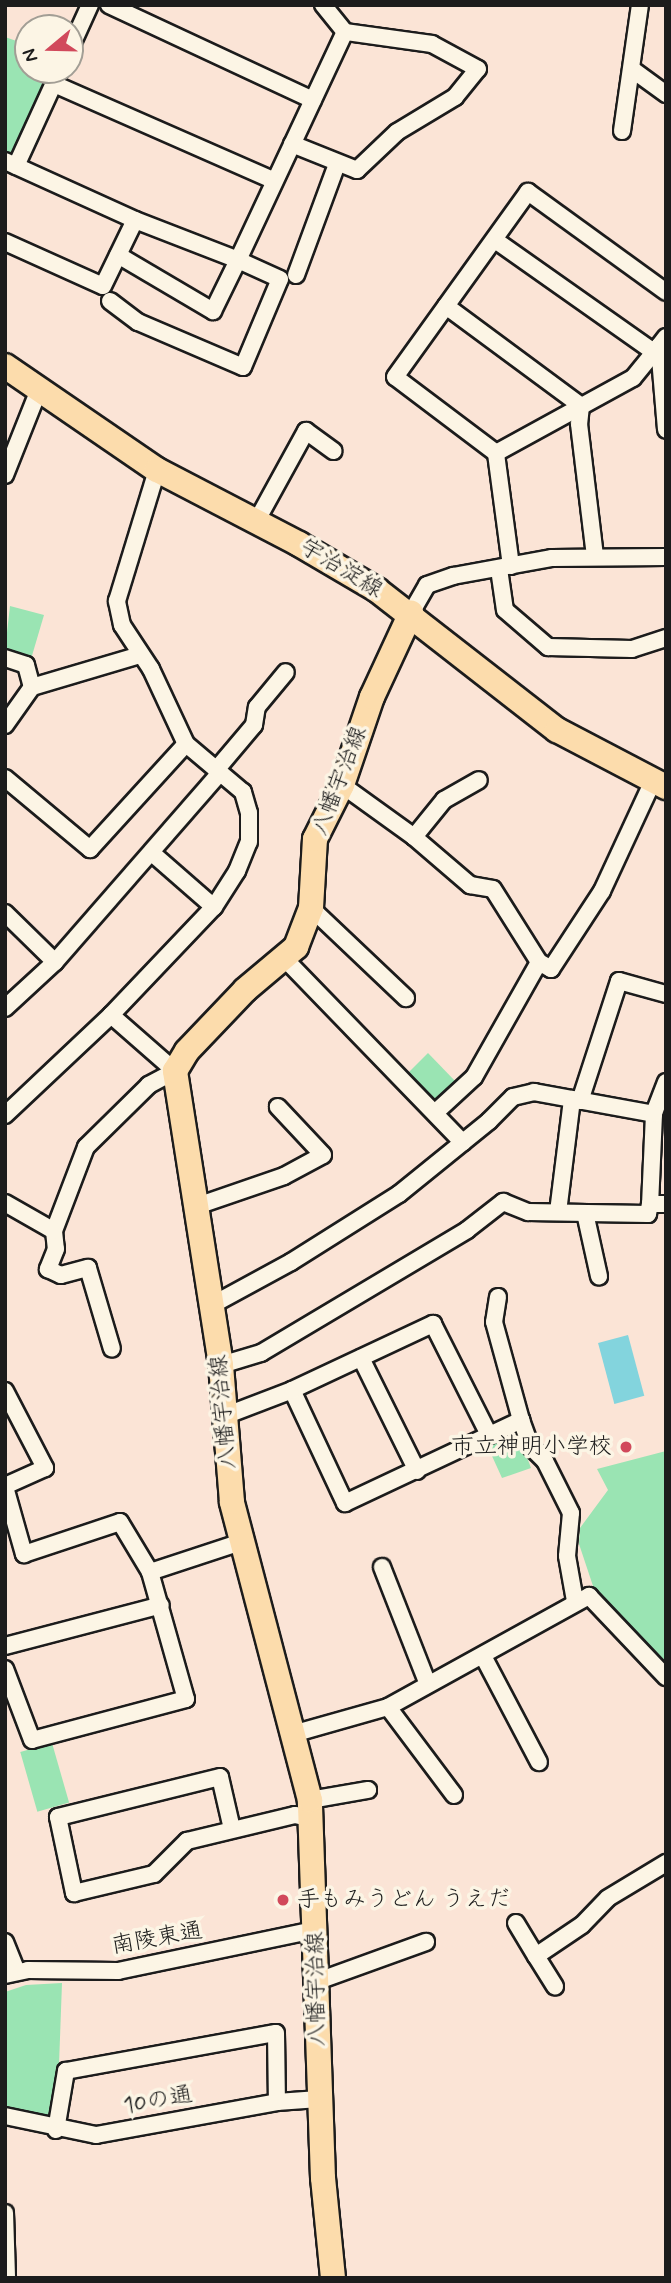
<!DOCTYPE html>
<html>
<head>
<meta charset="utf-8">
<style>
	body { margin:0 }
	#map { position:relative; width:671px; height:2283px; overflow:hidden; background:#fbe4d6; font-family:Mynerve,"Klee One",sans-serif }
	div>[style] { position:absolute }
	.green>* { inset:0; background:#9ae4b3; transform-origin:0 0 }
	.water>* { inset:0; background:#83d4dd; transform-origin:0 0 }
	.roads { filter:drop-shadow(2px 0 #1c1c1c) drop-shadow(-2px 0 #1c1c1c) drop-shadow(0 2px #1c1c1c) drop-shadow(0 -2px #1c1c1c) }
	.minor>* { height:16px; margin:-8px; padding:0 8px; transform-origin:8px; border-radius:8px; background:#fcf5e5 }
	.primary>* { height:24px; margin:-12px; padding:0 12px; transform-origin:12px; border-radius:12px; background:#fcdcac }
	.dots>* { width:19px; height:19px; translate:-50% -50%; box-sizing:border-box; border:4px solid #fcf5e5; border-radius:50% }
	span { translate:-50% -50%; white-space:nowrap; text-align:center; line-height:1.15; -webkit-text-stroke:7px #fcf5e5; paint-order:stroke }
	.street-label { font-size:23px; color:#1c1c1c }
	.poi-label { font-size:23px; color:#1c1c1c }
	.right { translate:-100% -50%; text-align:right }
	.left { translate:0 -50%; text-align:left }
	.frame { position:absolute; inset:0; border:7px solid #1c1c1c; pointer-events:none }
	.north { position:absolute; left:14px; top:14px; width:70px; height:70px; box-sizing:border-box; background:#fcf5e5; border:2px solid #a29e95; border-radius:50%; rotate:251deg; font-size:19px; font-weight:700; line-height:28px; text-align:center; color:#1c1c1c }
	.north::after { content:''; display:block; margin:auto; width:24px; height:32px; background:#d1495b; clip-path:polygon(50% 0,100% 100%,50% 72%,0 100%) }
</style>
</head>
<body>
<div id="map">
	<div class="green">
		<div style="clip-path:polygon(5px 37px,28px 45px,28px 70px,60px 70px,16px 166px,5px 161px)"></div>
		<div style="clip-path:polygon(10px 606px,44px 615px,31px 659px,5px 650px)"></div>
		<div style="clip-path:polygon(428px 1053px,457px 1083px,443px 1097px,433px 1100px,408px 1073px)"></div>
		<div style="clip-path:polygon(509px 1434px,519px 1436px,531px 1468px,502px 1478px,487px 1445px)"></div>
		<div style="clip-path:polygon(666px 1451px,666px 1668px,595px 1592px,579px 1544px,580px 1528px,608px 1490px,597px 1469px)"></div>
		<div style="left:52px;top:1743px;width:62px;height:33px;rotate:74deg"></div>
		<div style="clip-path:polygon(62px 1983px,59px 2065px,49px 2117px,40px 2119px,5px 2108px,5px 1992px,26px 1985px)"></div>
	</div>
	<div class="water">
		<div style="left:628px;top:1335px;width:63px;height:31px;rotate:75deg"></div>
	</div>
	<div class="roads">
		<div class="minor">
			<div style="left:109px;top:5px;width:225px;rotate:25deg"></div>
			<div style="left:70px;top:49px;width:48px;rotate:-65.6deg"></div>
			<div style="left:633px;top:70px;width:41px;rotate:36deg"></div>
			<div style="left:54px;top:84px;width:241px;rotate:23.7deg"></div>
			<div style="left:622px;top:131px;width:127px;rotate:-81.9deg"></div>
			<div style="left:292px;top:144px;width:70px;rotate:21.8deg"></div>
			<div style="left:357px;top:170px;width:55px;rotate:-43.5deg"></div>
			<div style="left:397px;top:132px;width:68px;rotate:-31.1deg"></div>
			<div style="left:455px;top:97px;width:36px;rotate:-51deg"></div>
			<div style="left:478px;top:69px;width:52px;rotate:-151.5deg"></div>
			<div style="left:432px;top:44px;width:88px;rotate:-172.1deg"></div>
			<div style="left:345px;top:32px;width:35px;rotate:-129deg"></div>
			<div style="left:5px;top:161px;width:143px;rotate:24.4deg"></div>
			<div style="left:135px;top:220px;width:110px;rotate:21.2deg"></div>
			<div style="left:238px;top:260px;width:252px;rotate:-64.9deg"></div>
			<div style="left:16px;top:166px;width:106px;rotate:-65.4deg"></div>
			<div style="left:495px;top:240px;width:194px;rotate:35.2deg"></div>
			<div style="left:5px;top:242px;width:107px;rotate:24.2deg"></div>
			<div style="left:103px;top:286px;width:73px;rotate:-64.1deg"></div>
			<div style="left:296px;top:275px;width:118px;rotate:-69.7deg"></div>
			<div style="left:110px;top:301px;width:35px;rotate:37deg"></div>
			<div style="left:138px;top:322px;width:114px;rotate:23.2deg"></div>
			<div style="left:243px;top:367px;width:95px;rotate:-67.2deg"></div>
			<div style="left:280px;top:279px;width:46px;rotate:-155.7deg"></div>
			<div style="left:238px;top:260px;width:57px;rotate:116.1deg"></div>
			<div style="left:213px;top:311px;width:110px;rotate:-149.5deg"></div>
			<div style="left:446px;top:306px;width:168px;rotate:36.5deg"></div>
			<div style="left:581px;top:406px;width:18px;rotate:96deg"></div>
			<div style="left:579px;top:424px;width:133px;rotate:83.1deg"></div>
			<div style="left:666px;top:337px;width:11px;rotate:128deg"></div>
			<div style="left:659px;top:346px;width:84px;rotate:85.2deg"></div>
			<div style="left:496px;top:453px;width:156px;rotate:-28.7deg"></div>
			<div style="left:633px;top:378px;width:41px;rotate:-50.9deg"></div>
			<div style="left:5px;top:475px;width:95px;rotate:-68.3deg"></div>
			<div style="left:256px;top:522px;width:104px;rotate:-61.2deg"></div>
			<div style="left:306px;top:431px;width:34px;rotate:36deg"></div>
			<div style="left:511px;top:566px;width:114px;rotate:-97.6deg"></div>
			<div style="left:496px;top:453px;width:126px;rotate:-143deg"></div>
			<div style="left:395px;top:377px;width:228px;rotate:-54.3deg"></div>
			<div style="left:528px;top:192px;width:170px;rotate:35.9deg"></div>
			<div style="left:499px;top:569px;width:41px;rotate:81.7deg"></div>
			<div style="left:505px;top:610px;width:57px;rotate:40.7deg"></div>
			<div style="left:548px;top:647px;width:84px;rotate:1.4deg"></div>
			<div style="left:632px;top:649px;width:36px;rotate:-18deg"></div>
			<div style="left:411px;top:613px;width:32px;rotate:-60deg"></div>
			<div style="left:427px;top:585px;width:28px;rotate:-19deg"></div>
			<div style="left:453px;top:576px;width:101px;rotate:-10.3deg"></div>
			<div style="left:552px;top:558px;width:114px;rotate:-0.5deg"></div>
			<div style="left:5px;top:658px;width:22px;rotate:18deg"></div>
			<div style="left:26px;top:665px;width:23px;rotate:75deg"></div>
			<div style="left:5px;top:725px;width:47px;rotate:-54.6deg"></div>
			<div style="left:32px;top:687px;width:113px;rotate:-16.5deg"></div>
			<div style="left:216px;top:770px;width:59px;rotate:-49.8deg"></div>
			<div style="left:254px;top:725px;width:18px;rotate:-81deg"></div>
			<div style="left:257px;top:707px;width:45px;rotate:-50.4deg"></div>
			<div style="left:5px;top:778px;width:111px;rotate:39.9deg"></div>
			<div style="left:90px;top:849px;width:142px;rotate:-47.6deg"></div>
			<div style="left:342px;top:785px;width:89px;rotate:35.8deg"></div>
			<div style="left:414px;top:837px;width:74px;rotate:40.6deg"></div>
			<div style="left:470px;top:885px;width:23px;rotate:10deg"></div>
			<div style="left:493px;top:889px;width:86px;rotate:57.8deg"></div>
			<div style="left:539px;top:962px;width:14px;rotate:30deg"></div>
			<div style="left:551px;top:969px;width:93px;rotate:-56.8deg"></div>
			<div style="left:602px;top:891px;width:121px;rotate:-65.1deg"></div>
			<div style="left:414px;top:837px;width:48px;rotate:-51deg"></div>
			<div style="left:444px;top:800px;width:40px;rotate:-29.7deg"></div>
			<div style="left:152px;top:853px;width:82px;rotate:41.1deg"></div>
			<div style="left:311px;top:908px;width:131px;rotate:43.5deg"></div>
			<div style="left:5px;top:913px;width:70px;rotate:44.4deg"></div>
			<div style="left:284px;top:958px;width:257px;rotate:45.9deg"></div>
			<div style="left:5px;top:1008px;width:68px;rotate:-42.6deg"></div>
			<div style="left:55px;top:962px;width:249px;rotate:-48.9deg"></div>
			<div style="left:111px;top:1015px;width:85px;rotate:41.2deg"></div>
			<div style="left:175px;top:1071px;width:30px;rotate:152deg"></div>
			<div style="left:149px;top:1085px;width:88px;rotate:135.5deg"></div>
			<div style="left:86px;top:1147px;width:90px;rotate:110.9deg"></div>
			<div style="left:54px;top:1231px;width:18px;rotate:84deg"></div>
			<div style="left:56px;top:1249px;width:22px;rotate:112deg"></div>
			<div style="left:48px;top:1269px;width:14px;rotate:25deg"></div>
			<div style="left:61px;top:1275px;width:28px;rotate:-15deg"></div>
			<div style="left:88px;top:1268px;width:84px;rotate:73.5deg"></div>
			<div style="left:666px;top:1082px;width:34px;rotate:111deg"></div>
			<div style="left:654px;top:1114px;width:90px;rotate:92.5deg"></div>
			<div style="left:650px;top:1204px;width:16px"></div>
			<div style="left:580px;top:1101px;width:126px;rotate:-72deg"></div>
			<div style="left:619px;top:981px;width:49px;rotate:15.5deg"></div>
			<div style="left:437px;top:1111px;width:50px;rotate:-42.6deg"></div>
			<div style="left:474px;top:1077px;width:132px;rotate:-60.5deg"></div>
			<div style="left:5px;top:1115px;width:146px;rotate:-43.3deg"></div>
			<div style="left:111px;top:1015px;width:149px;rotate:-46.4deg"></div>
			<div style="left:214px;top:907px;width:43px;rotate:-57.4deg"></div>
			<div style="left:237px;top:871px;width:31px;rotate:-68deg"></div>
			<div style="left:249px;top:842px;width:29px;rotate:-90deg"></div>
			<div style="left:249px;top:813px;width:22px;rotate:-106deg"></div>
			<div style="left:243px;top:792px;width:75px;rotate:-139.9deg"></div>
			<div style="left:186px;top:744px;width:83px;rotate:-115deg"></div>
			<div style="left:151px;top:669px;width:53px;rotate:-123.4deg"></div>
			<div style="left:122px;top:625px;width:25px;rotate:-102deg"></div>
			<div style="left:117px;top:601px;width:137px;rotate:-73deg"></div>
			<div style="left:5px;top:1203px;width:56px;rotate:29.7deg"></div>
			<div style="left:194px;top:1207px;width:95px;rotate:-19deg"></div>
			<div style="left:284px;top:1176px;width:44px;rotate:-28.3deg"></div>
			<div style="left:323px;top:1155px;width:66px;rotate:-133.2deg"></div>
			<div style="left:558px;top:1212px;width:114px;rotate:-82.9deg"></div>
			<div style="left:585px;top:1213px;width:65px;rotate:77.5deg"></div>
			<div style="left:498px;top:1297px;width:25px;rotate:99deg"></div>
			<div style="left:494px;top:1322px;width:102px;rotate:74.6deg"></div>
			<div style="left:212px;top:1305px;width:90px;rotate:-28.6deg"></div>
			<div style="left:291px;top:1262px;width:128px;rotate:-32.2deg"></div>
			<div style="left:399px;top:1194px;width:116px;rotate:-39deg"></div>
			<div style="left:489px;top:1121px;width:34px;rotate:-45deg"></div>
			<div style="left:513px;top:1097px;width:22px;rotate:-13deg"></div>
			<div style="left:534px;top:1092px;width:122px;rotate:10.4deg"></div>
			<div style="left:361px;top:1358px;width:126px;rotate:63.6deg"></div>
			<div style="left:221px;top:1365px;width:42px;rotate:-16.7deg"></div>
			<div style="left:261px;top:1353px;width:240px;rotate:-30.8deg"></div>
			<div style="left:467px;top:1230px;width:46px;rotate:-37.9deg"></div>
			<div style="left:503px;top:1202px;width:27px;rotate:22deg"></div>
			<div style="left:528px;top:1212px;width:120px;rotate:1deg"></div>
			<div style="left:648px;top:1214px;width:10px;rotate:-79deg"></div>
			<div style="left:292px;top:1390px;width:125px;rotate:64.9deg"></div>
			<div style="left:345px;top:1503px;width:195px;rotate:-25.2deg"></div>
			<div style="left:521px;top:1420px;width:29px;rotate:70deg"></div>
			<div style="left:531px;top:1447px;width:20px;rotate:45deg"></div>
			<div style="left:545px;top:1461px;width:58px;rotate:63.4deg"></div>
			<div style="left:571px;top:1513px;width:43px;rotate:95.3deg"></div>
			<div style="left:567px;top:1556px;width:46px;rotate:79.9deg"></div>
			<div style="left:5px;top:1391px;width:87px;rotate:62.5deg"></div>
			<div style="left:45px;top:1468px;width:44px;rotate:155.8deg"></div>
			<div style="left:227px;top:1415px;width:70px;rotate:-21deg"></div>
			<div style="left:292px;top:1390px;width:156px;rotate:-25.1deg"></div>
			<div style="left:433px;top:1324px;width:124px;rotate:63.2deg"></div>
			<div style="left:5px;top:1487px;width:70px;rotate:74.2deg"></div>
			<div style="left:24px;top:1554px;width:101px;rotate:-18.4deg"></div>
			<div style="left:120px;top:1522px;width:58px;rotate:59deg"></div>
			<div style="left:150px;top:1572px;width:132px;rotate:74.2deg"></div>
			<div style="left:186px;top:1699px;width:159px;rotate:165.1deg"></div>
			<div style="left:32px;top:1740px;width:76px;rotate:-110.8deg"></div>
			<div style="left:382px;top:1567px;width:123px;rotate:68.6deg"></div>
			<div style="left:150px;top:1572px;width:96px;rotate:-18.2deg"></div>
			<div style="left:5px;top:1646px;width:161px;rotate:-14.7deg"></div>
			<div style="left:483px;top:1656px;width:120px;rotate:62.2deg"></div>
			<div style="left:388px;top:1707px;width:110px;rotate:53.1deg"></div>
			<div style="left:296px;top:1733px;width:96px;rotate:-15.8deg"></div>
			<div style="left:388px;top:1707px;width:230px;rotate:-28.9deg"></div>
			<div style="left:589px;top:1596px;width:112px;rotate:46.5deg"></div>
			<div style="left:310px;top:1800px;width:59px;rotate:-9.8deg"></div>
			<div style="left:232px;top:1829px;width:53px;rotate:-103deg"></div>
			<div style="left:220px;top:1777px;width:167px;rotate:166.1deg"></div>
			<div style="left:58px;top:1817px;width:78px;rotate:78.1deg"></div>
			<div style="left:74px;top:1893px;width:82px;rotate:-13.4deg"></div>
			<div style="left:154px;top:1874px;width:47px;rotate:-45deg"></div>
			<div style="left:187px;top:1841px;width:111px;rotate:-13.5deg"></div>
			<div style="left:295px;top:1815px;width:17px;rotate:13deg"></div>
			<div style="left:516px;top:1923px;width:39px;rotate:59deg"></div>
			<div style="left:536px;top:1956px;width:55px;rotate:-34deg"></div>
			<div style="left:582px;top:1925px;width:37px;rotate:-46deg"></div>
			<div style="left:608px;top:1898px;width:68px;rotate:-31.1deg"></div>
			<div style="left:5px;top:1942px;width:32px;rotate:68deg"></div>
			<div style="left:536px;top:1956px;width:36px;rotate:58deg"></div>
			<div style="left:5px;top:1975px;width:24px;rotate:-12deg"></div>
			<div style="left:28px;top:1970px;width:90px;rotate:0.6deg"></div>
			<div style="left:118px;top:1971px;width:201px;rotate:-11.8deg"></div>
			<div style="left:318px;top:1981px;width:115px;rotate:-19.9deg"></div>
			<div style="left:5px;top:2116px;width:93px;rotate:11.8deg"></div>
			<div style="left:96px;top:2135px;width:184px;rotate:-10.3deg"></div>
			<div style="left:277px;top:2102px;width:42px;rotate:-4.1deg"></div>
			<div style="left:56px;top:2130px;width:60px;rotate:-80.4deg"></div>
			<div style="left:66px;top:2071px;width:213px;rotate:-10.3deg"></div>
			<div style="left:276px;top:2033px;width:69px;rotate:89.2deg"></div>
			<div style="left:5px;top:2213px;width:65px;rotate:88.2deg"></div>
		</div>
		<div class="primary">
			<div style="left:5px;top:366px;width:184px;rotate:34.4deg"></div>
			<div style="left:157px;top:470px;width:160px;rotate:27.5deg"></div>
			<div style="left:299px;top:544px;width:91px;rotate:30.5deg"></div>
			<div style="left:377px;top:590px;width:228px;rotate:37.9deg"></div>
			<div style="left:557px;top:730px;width:123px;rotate:27.6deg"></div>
			<div style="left:333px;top:2278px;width:100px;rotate:-95.7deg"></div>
			<div style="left:323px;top:2178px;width:378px;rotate:-92deg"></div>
			<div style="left:310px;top:1800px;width:308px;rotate:-104.7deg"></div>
			<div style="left:232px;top:1502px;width:137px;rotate:-94.6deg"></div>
			<div style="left:221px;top:1365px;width:298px;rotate:-98.9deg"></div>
			<div style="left:175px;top:1071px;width:23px;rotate:-59deg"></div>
			<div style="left:187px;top:1051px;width:84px;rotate:-46.4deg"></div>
			<div style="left:245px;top:990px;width:67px;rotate:-40.1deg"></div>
			<div style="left:296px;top:947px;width:42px;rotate:-69deg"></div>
			<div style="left:311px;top:908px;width:69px;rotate:-86.7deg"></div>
			<div style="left:315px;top:839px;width:60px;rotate:-63.4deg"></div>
			<div style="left:342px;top:785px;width:93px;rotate:-71.2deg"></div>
			<div style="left:372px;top:697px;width:93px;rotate:-65.1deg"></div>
		</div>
	</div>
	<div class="dots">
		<div style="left:626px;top:1447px;background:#d1495b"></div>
		<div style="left:283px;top:1900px;background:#d1495b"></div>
	</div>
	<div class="street-label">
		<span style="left:341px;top:569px;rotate:31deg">宇治淀線</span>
		<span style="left:340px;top:781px;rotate:-69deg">八幡宇治線</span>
		<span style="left:224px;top:1412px;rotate:-95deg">八幡宇治線</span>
		<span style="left:157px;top:1939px;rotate:-10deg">南陵東通</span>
		<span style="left:317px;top:1989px;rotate:-91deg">八幡宇治線</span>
		<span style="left:158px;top:2101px;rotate:-10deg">10の通</span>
	</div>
	<div class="poi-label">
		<span class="right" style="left:612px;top:1447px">市立神明小学校</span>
		<span class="left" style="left:297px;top:1900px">手もみうどん うえだ</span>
	</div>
	<div class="frame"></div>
	<div class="north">N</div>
</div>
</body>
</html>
